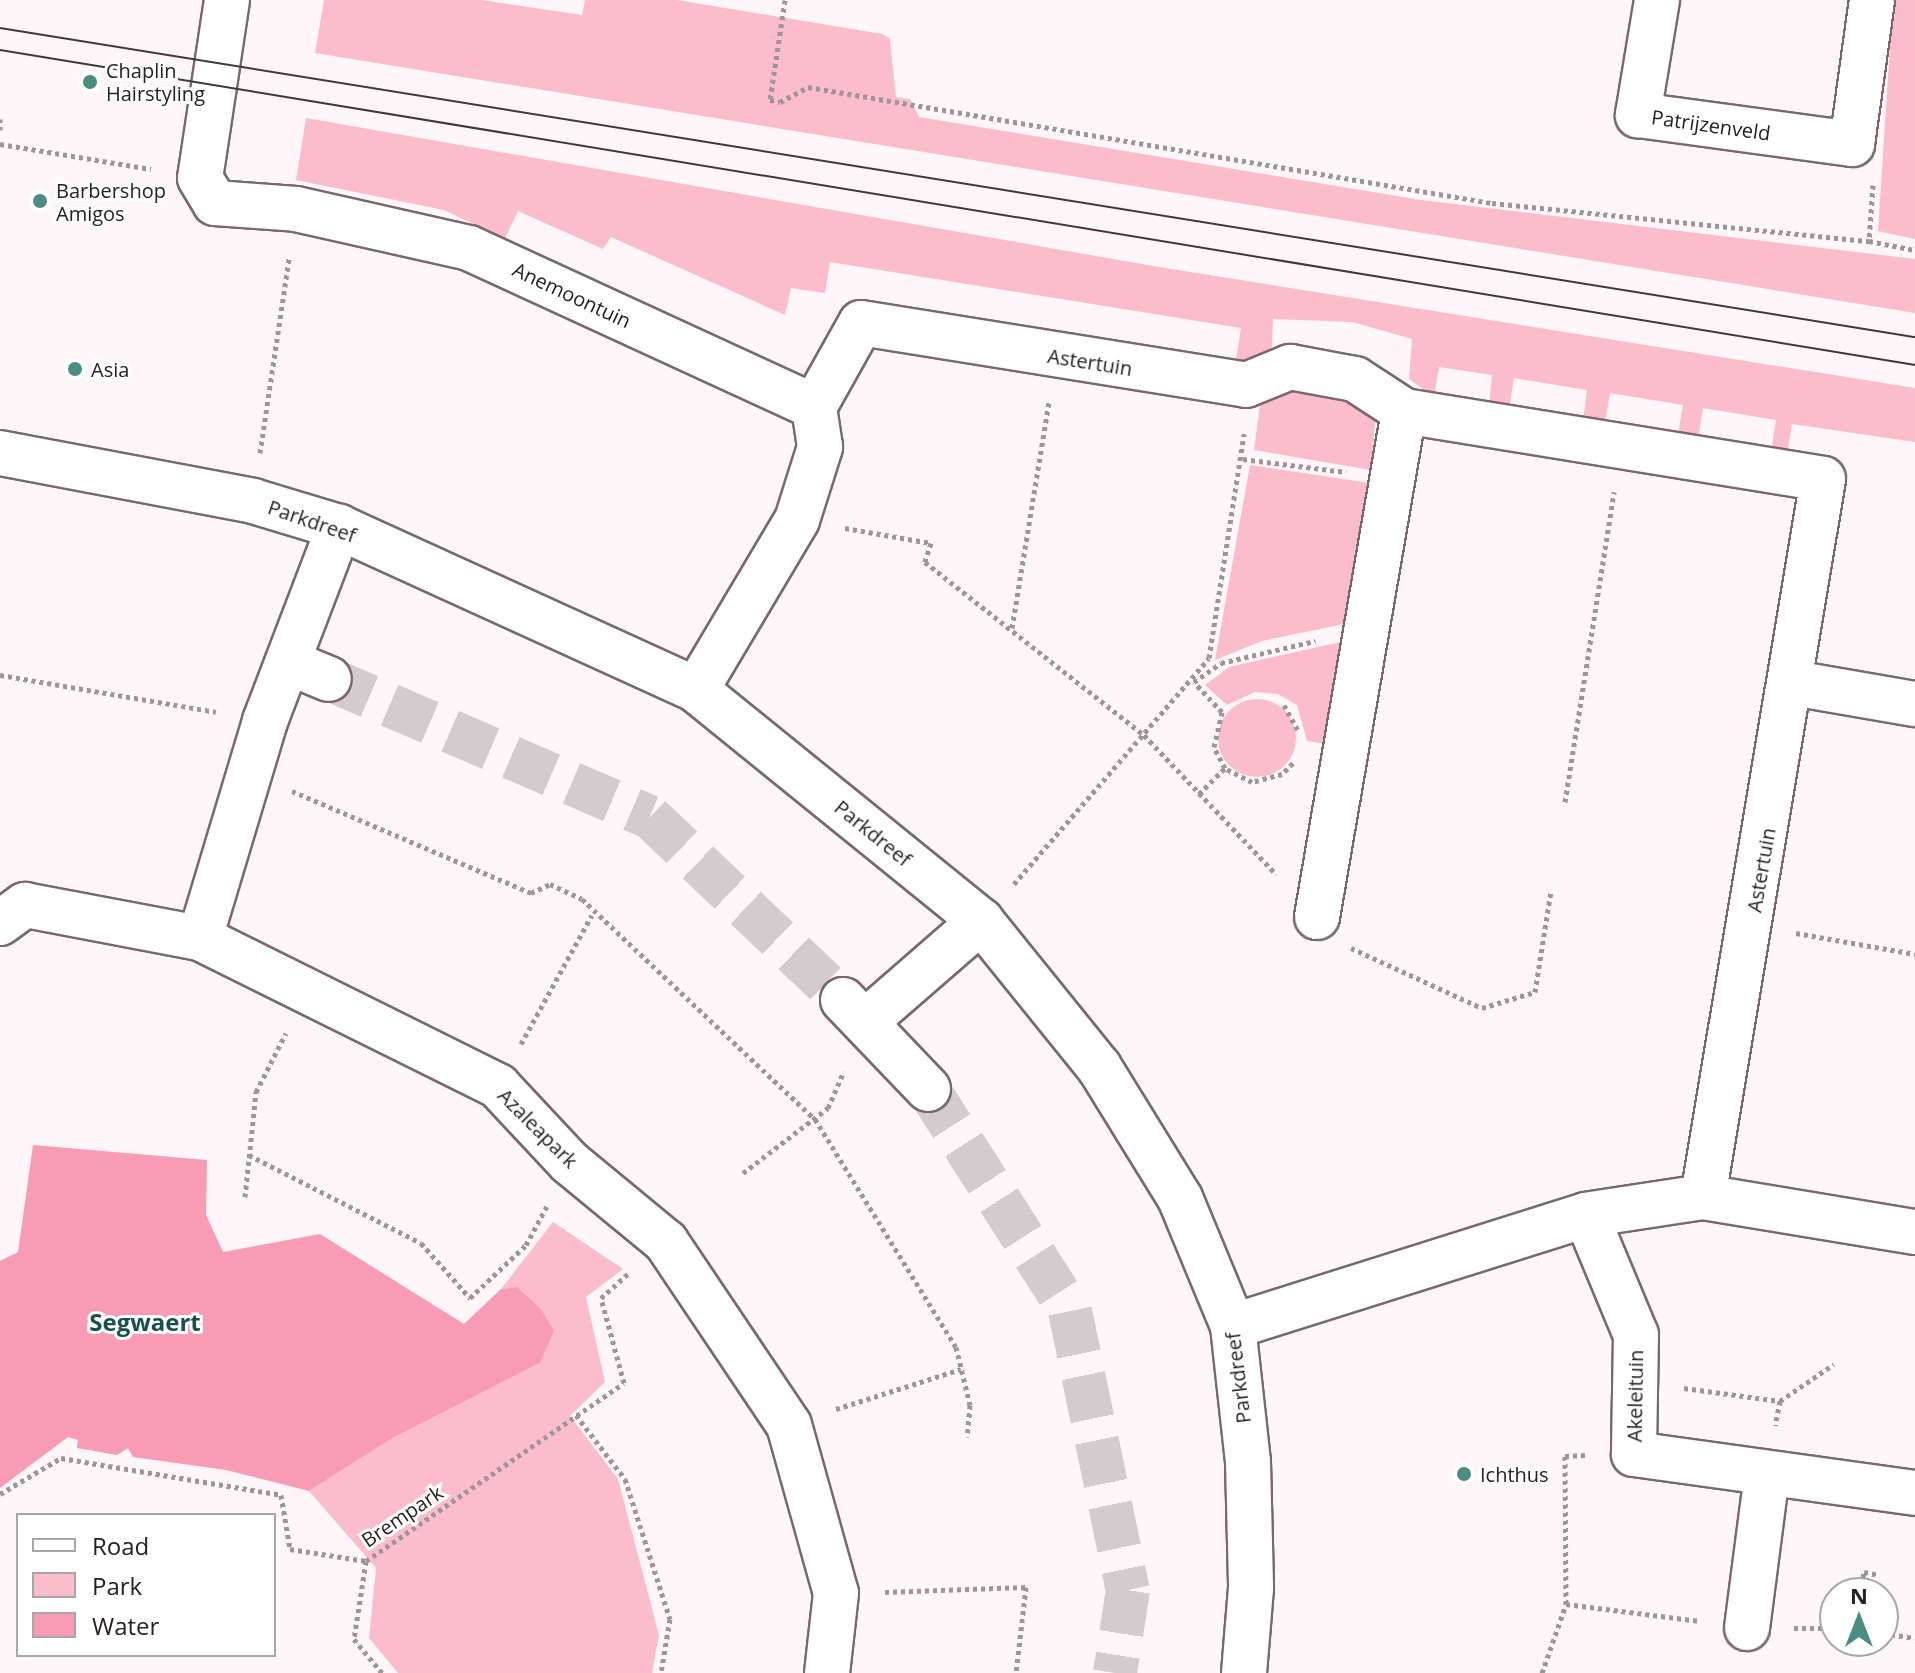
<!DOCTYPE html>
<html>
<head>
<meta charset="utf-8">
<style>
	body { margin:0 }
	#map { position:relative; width:1915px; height:1673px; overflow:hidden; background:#fef6f8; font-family:"Open Sans",sans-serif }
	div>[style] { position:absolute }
	.green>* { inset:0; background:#fbbdcc }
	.round { border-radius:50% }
	.water>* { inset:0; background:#f89bb4 }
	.minor-tunnel>* { height:44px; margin-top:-22px; transform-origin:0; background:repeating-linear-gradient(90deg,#d3cbcd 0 44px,transparent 0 66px) }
	.path>* { height:5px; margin-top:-2.5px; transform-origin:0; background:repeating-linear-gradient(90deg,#9d9597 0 4px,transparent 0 8px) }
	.roads { filter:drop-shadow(2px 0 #7b686c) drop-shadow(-2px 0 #7b686c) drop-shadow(0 2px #7b686c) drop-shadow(0 -2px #7b686c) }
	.minor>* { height:44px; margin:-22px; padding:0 22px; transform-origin:22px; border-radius:22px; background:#fff }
	.tram>* { height:2px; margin:-1px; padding:0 1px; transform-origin:1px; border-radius:1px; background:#3f3839 }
	.dots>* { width:22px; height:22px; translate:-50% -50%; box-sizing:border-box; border:4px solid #fff; border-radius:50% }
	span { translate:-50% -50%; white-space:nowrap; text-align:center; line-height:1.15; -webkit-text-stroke:6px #fff; paint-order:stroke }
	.poi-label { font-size:20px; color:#282122 }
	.left { translate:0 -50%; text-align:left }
	.street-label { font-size:20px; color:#282122 }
	.quarter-label { font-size:24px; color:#18514a; font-weight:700 }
	.legend { position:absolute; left:16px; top:1513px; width:260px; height:144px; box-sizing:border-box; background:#fff; border:2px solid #a9a6a7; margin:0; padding:10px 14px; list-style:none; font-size:24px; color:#282122 }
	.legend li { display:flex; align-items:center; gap:16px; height:40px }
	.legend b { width:40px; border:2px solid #a9a6a7 }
	.north { position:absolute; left:1819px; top:1577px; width:80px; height:80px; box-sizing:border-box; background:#fff; border:2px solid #a9a6a7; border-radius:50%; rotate:0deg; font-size:22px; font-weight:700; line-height:32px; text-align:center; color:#282122 }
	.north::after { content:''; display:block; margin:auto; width:28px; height:36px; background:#498d83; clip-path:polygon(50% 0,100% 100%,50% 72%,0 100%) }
</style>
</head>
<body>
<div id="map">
	<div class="green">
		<div style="clip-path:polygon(324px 0,481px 0,582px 15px,585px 0,677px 0,882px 34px,890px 39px,896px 97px,910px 99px,919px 117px,1421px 200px,1915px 259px,1915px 313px,315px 53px)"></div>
		<div style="clip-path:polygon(1893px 0,1915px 0,1915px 239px,1878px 231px)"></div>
		<div style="clip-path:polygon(306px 118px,1159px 267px,1915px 388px,1915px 442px,1792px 424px,1787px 454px,1771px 451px,1776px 420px,1703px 408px,1698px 439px,1678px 435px,1683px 405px,1610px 393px,1605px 423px,1583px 421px,1587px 390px,1514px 378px,1509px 409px,1489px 405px,1492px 375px,1439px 367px,1434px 397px,1409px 379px,1412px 339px,1352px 322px,1273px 319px,1271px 366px,1236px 360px,1241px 328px,830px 262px,825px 293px,791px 288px,785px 315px,611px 237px,603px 249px,518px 211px,505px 239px,444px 210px,296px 180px)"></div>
		<div style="clip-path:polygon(1299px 387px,1367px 399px,1376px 410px,1371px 470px,1254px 450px,1260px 405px,1277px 392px)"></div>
		<div style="clip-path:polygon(1250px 465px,1370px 483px,1344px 624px,1262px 641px,1215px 660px)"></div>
		<div style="clip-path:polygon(1345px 641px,1327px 744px,1307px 741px,1297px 705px,1278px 694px,1255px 692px,1227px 705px,1205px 685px,1229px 667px)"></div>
		<div class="round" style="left:1218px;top:699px;width:78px;height:78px"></div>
		<div style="clip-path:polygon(553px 1222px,623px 1269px,586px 1297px,605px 1382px,570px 1416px,618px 1479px,659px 1635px,652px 1673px,398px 1673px,369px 1638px,376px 1568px,309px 1491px,391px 1439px,540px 1363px,553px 1331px,541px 1309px,517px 1288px,501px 1289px)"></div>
	</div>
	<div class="water">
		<div style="clip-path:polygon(33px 1145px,207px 1160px,206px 1215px,223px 1252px,320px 1234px,464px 1324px,501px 1289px,517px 1287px,541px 1309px,554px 1331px,540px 1363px,391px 1439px,309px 1491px,226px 1470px,133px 1457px,128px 1448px,117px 1455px,77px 1448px,78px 1440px,68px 1437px,0 1488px,0 1261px,18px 1252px)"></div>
	</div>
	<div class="minor-tunnel">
		<div style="left:329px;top:679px;width:349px;rotate:23.3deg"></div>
		<div style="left:650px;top:817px;width:266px;rotate:43.5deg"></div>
		<div style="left:928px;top:1089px;width:264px;rotate:57.4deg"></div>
		<div style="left:1070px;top:1311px;width:285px;rotate:78.3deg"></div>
		<div style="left:1128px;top:1590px;width:84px;rotate:98.9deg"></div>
	</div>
	<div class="path">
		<div style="left:785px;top:0;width:101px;rotate:98.5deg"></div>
		<div style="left:770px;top:100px;width:10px;rotate:11deg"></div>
		<div style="left:780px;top:102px;width:32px;rotate:-28deg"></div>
		<div style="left:808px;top:87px;width:694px;rotate:9.63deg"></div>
		<div style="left:1492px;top:203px;width:379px;rotate:5.8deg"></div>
		<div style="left:0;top:119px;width:11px;rotate:90deg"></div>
		<div style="left:0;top:144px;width:153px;rotate:9.4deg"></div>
		<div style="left:1873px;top:185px;width:56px;rotate:94.1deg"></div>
		<div style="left:1869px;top:241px;width:47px;rotate:11.1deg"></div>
		<div style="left:260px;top:453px;width:197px;rotate:-81.5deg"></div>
		<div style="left:1243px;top:459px;width:104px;rotate:7.2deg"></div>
		<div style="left:845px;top:528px;width:87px;rotate:9.9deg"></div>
		<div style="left:931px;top:543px;width:20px;rotate:108deg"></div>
		<div style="left:925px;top:562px;width:279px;rotate:38.3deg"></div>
		<div style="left:1144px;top:735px;width:192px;rotate:46.5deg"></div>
		<div style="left:1012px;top:628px;width:229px;rotate:-80.7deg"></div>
		<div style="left:0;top:675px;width:219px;rotate:9.7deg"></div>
		<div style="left:1284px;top:705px;width:29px;rotate:61deg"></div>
		<div style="left:1293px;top:763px;width:16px;rotate:135deg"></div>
		<div style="left:1282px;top:774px;width:31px;rotate:165deg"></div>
		<div style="left:1252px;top:782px;width:30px;rotate:-153deg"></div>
		<div style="left:1225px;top:768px;width:24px;rotate:-118deg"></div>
		<div style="left:1214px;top:747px;width:36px;rotate:-77deg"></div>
		<div style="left:1222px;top:712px;width:41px;rotate:-133deg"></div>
		<div style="left:1194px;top:682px;width:33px;rotate:-35deg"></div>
		<div style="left:1221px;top:663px;width:97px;rotate:-13.2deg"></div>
		<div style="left:292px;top:791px;width:260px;rotate:23.1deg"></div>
		<div style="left:531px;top:893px;width:21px;rotate:-25deg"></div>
		<div style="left:550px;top:884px;width:35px;rotate:25deg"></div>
		<div style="left:582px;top:899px;width:320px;rotate:43.4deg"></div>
		<div style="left:815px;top:1119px;width:268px;rotate:58.3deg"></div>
		<div style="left:956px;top:1347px;width:60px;rotate:76.4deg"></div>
		<div style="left:970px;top:1405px;width:32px;rotate:95deg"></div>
		<div style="left:1199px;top:794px;width:37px;rotate:-45deg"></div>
		<div style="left:1565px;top:802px;width:314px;rotate:-81deg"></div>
		<div style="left:1014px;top:884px;width:298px;rotate:-49.2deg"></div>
		<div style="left:1209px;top:658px;width:227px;rotate:-81.1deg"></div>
		<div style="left:1796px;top:933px;width:121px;rotate:10deg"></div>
		<div style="left:1351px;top:948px;width:144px;rotate:24.6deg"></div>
		<div style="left:1482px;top:1008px;width:55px;rotate:-16.8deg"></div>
		<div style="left:1535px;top:992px;width:102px;rotate:-81deg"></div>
		<div style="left:521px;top:1044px;width:147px;rotate:-61.2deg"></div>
		<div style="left:249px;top:1155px;width:193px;rotate:27.1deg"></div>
		<div style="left:421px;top:1243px;width:74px;rotate:48.3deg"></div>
		<div style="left:470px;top:1298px;width:77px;rotate:-43.4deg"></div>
		<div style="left:526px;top:1245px;width:44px;rotate:-61.7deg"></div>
		<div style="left:743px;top:1173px;width:107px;rotate:-37.4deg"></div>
		<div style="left:828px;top:1108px;width:40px;rotate:-66.6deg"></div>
		<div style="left:245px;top:1197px;width:106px;rotate:-84deg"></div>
		<div style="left:256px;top:1092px;width:66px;rotate:-63deg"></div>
		<div style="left:1684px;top:1388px;width:97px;rotate:7.7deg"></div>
		<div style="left:1780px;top:1401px;width:25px;rotate:101deg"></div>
		<div style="left:1780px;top:1401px;width:65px;rotate:-34.4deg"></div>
		<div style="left:836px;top:1409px;width:131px;rotate:-17.7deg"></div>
		<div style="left:576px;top:1415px;width:81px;rotate:52.6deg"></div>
		<div style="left:625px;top:1479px;width:147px;rotate:72.2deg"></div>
		<div style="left:670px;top:1619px;width:55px;rotate:99.5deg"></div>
		<div style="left:0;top:1494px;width:71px;rotate:-30.5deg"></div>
		<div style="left:61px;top:1458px;width:223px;rotate:9.5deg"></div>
		<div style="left:281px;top:1495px;width:55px;rotate:80.5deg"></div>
		<div style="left:290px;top:1549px;width:77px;rotate:9deg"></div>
		<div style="left:366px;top:1561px;width:313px;rotate:-34.6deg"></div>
		<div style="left:624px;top:1383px;width:88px;rotate:-105.1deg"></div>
		<div style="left:601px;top:1298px;width:36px;rotate:-42deg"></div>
		<div style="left:366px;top:1561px;width:79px;rotate:98.7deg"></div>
		<div style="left:354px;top:1639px;width:44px;rotate:50.5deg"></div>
		<div style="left:885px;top:1592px;width:141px;rotate:-2deg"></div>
		<div style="left:1026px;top:1587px;width:87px;rotate:96.6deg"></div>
		<div style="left:1860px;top:1593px;width:21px;rotate:-79deg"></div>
		<div style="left:1864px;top:1572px;width:15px;rotate:11deg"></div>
		<div style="left:1566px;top:1604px;width:135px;rotate:7.2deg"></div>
		<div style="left:1794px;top:1628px;width:41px"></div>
		<div style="left:1883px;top:1633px;width:32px;rotate:9deg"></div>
		<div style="left:1542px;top:1673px;width:73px;rotate:-70.8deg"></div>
		<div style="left:1566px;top:1604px;width:148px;rotate:-90.4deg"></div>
		<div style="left:1565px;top:1456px;width:20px;rotate:-3deg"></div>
	</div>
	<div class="roads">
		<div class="minor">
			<div style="left:227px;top:0;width:180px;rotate:98.6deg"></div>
			<div style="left:200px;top:178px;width:29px;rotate:59deg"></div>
			<div style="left:215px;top:203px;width:81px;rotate:4.2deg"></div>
			<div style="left:296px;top:209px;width:177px;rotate:12.7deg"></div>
			<div style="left:469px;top:248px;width:380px;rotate:24.7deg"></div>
			<div style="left:1657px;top:0;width:117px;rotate:99.4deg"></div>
			<div style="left:1638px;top:115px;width:216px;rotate:7.7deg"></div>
			<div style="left:1852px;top:144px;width:145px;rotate:-82.1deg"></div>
			<div style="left:814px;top:407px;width:96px;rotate:-60.8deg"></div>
			<div style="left:861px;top:323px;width:390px;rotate:9.1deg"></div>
			<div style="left:1246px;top:385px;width:48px;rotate:-22.2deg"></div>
			<div style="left:1290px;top:367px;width:66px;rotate:10.5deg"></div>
			<div style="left:1355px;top:379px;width:59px;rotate:33.1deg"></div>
			<div style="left:1404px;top:411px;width:424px;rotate:9.2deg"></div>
			<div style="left:1823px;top:479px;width:728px;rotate:99.49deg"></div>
			<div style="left:1703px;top:1197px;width:118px;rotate:171.3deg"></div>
			<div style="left:1586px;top:1215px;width:370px;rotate:162.5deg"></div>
			<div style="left:0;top:453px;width:258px;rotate:10.7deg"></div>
			<div style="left:253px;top:501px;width:90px;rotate:16.8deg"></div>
			<div style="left:339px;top:527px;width:392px;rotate:24.5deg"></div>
			<div style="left:696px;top:690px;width:367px;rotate:39deg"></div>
			<div style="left:981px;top:921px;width:188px;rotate:51.1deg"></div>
			<div style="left:1099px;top:1067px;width:154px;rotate:58.3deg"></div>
			<div style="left:1180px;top:1198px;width:139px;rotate:67.5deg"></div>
			<div style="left:1233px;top:1326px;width:137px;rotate:83.7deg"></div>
			<div style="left:1248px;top:1462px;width:126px;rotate:88.6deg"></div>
			<div style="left:1251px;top:1588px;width:85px;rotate:94.7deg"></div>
			<div style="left:288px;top:662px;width:44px;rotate:22.5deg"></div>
			<div style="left:1793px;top:683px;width:124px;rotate:9.8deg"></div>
			<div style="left:696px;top:690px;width:198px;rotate:-59.3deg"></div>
			<div style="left:797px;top:520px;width:77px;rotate:-72.5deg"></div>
			<div style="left:820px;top:447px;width:40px;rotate:-98.5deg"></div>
			<div style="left:1317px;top:917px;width:513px;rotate:-80.24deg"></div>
			<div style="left:0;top:923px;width:31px;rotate:-36deg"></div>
			<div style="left:25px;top:905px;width:178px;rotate:10.7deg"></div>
			<div style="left:200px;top:938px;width:333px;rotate:26.4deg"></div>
			<div style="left:498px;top:1086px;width:104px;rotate:46.9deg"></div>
			<div style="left:569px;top:1162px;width:126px;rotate:39.5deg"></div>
			<div style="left:666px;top:1242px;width:220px;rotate:56.1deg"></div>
			<div style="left:789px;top:1425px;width:174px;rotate:74.4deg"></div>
			<div style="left:836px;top:1593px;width:81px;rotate:96.4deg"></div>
			<div style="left:200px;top:938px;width:227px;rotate:-73.3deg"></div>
			<div style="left:265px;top:721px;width:208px;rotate:-69.1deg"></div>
			<div style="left:843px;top:1000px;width:123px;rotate:46.3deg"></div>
			<div style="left:865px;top:1022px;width:154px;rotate:-41deg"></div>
			<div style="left:1703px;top:1197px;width:215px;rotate:9.4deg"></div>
			<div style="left:1586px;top:1215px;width:130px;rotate:67.4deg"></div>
			<div style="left:1636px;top:1335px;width:119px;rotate:91deg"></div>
			<div style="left:1634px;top:1454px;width:284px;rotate:7.9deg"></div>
			<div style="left:1747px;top:1628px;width:156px;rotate:-82.6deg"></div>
		</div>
	</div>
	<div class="tram">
		<div style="left:0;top:28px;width:1940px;rotate:9.17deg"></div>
		<div style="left:0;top:50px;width:1941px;rotate:9.34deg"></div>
	</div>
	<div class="dots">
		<div style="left:90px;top:82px;background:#498d83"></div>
		<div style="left:40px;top:201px;background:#498d83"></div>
		<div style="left:75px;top:369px;background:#498d83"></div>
		<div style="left:1464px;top:1474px;background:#498d83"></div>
	</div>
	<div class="poi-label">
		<span class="left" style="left:106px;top:82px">Chaplin<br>Hairstyling</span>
		<span class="left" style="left:56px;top:202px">Barbershop<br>Amigos</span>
		<span class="left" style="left:91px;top:369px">Asia</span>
		<span class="left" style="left:1480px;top:1474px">Ichthus</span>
	</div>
	<div class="street-label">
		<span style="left:1711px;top:125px;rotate:8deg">Patrijzenveld</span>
		<span style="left:572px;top:295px;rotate:25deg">Anemoontuin</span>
		<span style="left:1090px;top:362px;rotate:9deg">Astertuin</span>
		<span style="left:312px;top:521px;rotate:19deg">Parkdreef</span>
		<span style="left:873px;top:833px;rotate:39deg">Parkdreef</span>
		<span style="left:1761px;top:870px;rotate:-80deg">Astertuin</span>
		<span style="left:538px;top:1128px;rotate:45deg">Azaleapark</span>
		<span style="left:1238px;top:1378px;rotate:-97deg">Parkdreef</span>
		<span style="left:1635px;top:1396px;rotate:-89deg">Akeleituin</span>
		<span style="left:402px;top:1516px;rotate:-34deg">Brempark</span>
	</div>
	<div class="quarter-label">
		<span style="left:145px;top:1322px">Segwaert</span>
	</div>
	<ul class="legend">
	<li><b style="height:10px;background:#fff"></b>Road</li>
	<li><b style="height:22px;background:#fbbdcc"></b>Park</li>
	<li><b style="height:22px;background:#f89bb4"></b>Water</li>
	</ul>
	<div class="north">N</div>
</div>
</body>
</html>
